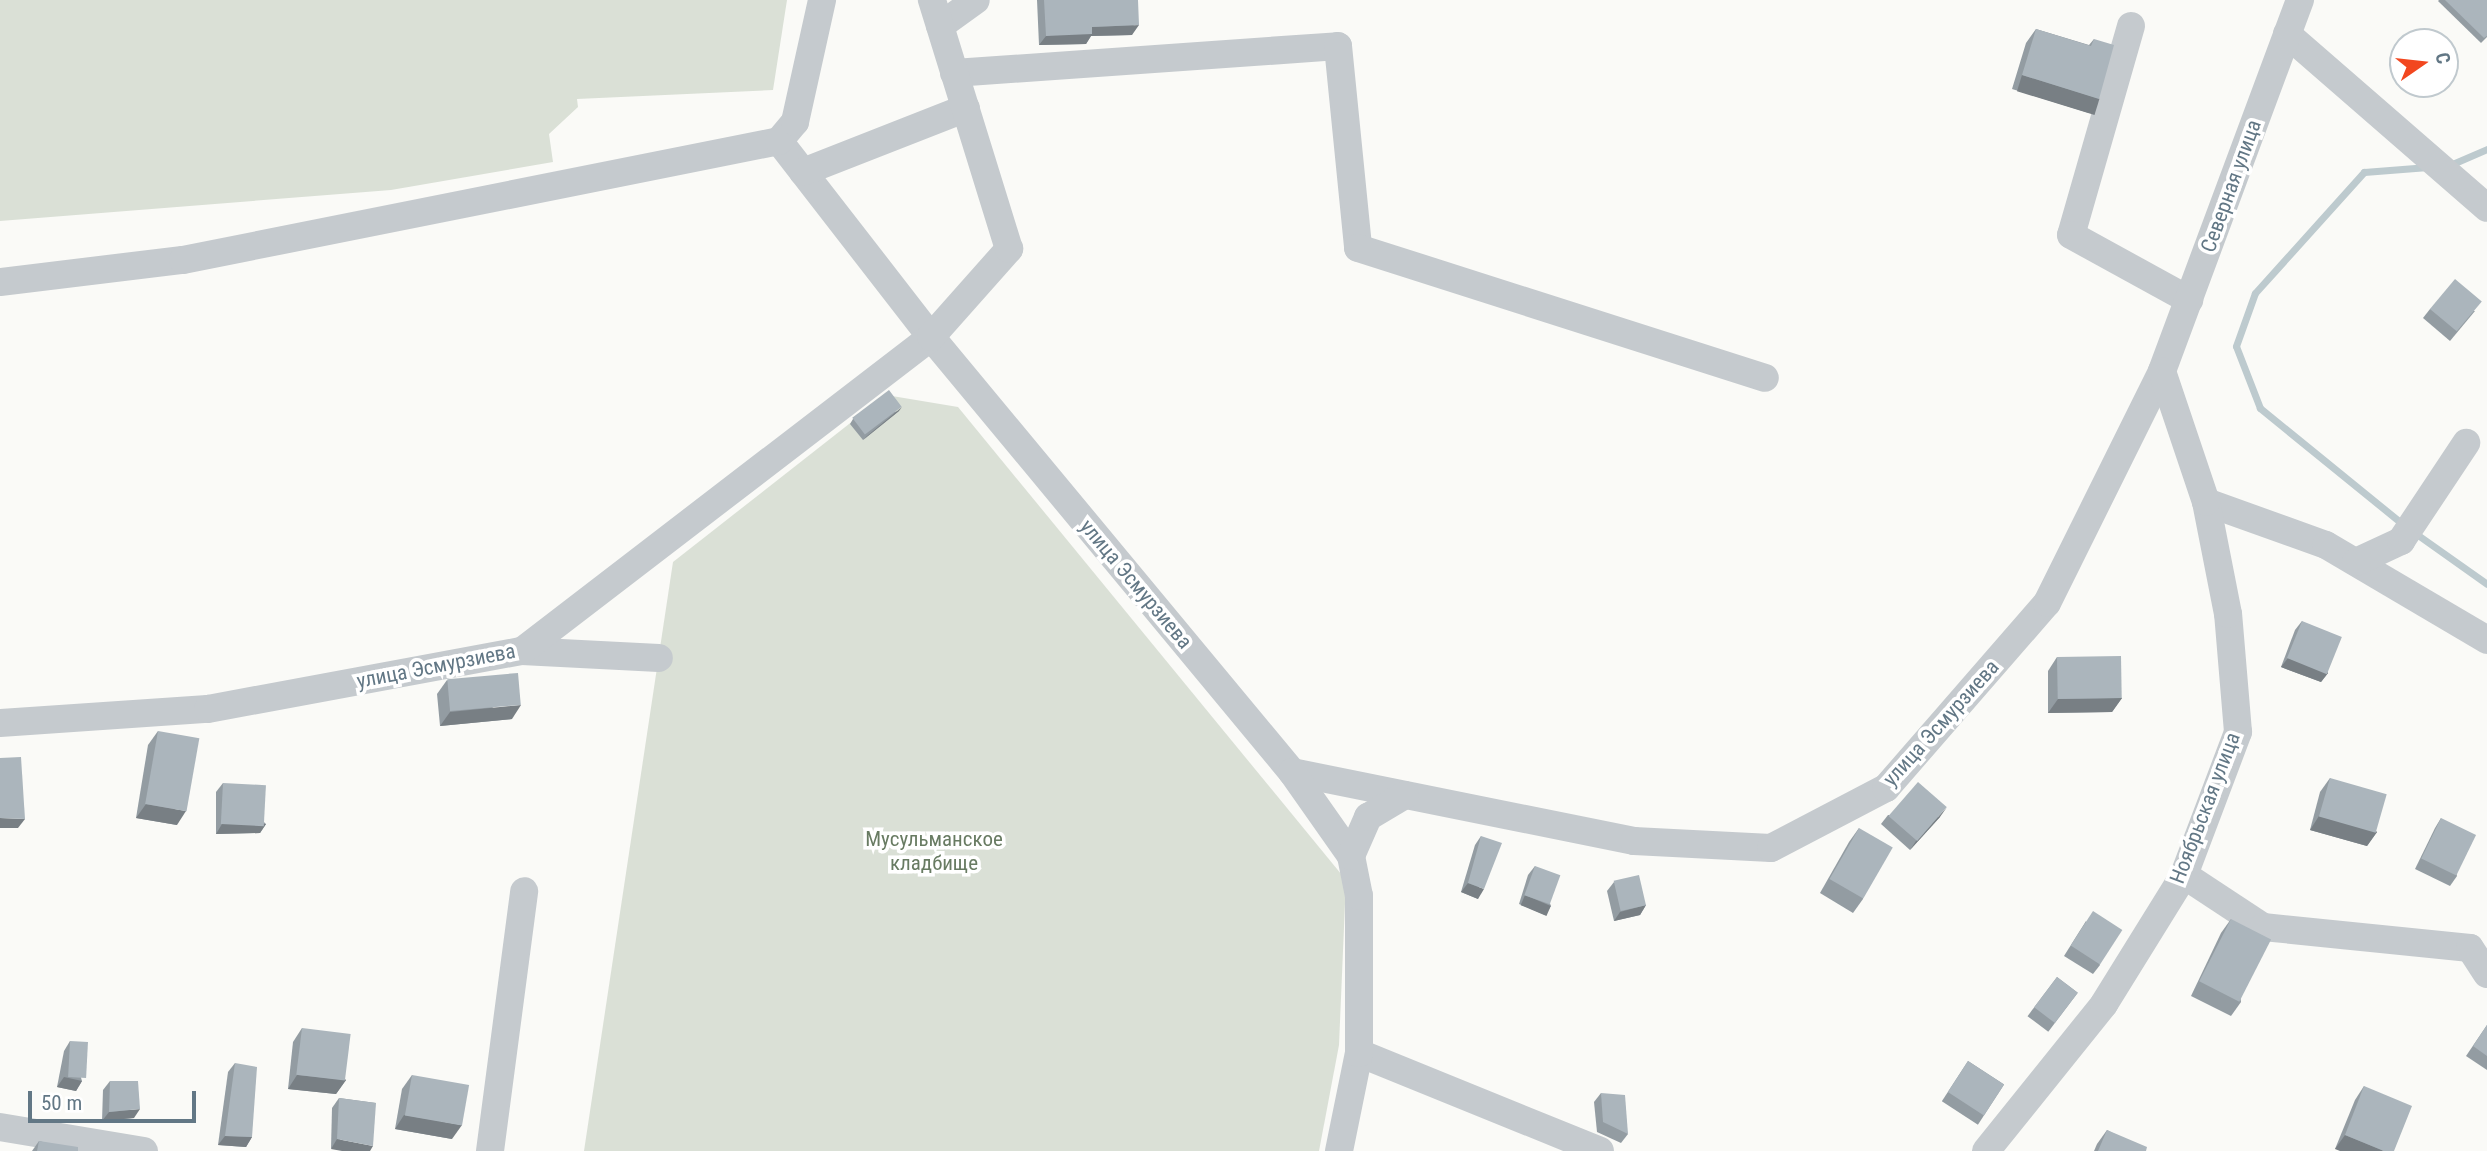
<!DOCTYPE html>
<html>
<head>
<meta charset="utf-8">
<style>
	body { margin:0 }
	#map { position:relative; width:2487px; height:1151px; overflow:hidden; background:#fafaf7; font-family:"Roboto Condensed",sans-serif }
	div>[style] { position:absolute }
	.green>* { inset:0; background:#dae0d6 }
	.stream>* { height:7px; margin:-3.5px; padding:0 3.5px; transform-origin:3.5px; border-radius:3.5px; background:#bdcace }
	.minor>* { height:28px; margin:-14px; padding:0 14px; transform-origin:14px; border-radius:14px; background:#c5cace }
	.wall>* { inset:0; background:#939ca2; transform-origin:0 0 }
	.shaded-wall>* { inset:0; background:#787f84; transform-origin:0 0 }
	.building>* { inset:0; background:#abb5bc; transform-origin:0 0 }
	span { translate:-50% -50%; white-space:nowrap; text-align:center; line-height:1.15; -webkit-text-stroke:7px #fff; paint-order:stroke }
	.street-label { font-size:21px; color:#627785 }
	.park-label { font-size:21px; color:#687b62 }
	.north { position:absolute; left:2389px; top:28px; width:70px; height:70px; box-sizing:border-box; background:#fff; border:2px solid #c0c9ce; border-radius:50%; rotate:76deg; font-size:19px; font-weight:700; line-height:28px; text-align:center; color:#627785 }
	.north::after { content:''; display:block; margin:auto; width:24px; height:32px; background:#f2471f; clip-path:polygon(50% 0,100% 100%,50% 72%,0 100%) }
	.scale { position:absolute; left:28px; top:1091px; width:168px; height:32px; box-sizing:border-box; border:4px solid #627785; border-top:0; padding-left:9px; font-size:21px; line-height:24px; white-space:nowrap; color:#627785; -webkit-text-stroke:5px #fff; paint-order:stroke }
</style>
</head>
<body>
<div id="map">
	<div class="green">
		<div style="clip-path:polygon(0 0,787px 0,773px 90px,577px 99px,578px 107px,549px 134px,553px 162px,391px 190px,0 221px)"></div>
		<div style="clip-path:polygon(886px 395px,958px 407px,1346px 880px,1339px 1045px,1319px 1151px,584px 1151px,673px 562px)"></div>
	</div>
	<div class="stream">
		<div style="left:2450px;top:165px;width:40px;rotate:-23.4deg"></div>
		<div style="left:2405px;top:526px;width:187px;rotate:-140.9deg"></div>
		<div style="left:2260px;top:408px;width:66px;rotate:-111.2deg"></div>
		<div style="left:2236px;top:346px;width:56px;rotate:-70.3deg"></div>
		<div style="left:2255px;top:293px;width:163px;rotate:-48deg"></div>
		<div style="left:2364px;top:172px;width:64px;rotate:-4.5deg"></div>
		<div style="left:2415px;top:533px;width:88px;rotate:35.3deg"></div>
	</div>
	<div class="minor">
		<div style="left:940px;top:26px;width:44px;rotate:-35.8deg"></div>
		<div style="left:2131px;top:26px;width:217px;rotate:106deg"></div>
		<div style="left:2071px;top:235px;width:135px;rotate:28.8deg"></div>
		<div style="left:2287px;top:34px;width:265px;rotate:41deg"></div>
		<div style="left:954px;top:73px;width:385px;rotate:-4deg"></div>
		<div style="left:1338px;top:46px;width:203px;rotate:84.3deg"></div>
		<div style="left:1358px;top:248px;width:427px;rotate:17.7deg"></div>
		<div style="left:779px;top:141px;width:248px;rotate:52.2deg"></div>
		<div style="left:931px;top:337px;width:565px;rotate:50.31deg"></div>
		<div style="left:1292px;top:772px;width:349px;rotate:11.4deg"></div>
		<div style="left:1634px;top:841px;width:137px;rotate:2.9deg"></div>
		<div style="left:1771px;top:848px;width:130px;rotate:-27.6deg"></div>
		<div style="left:1886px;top:788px;width:245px;rotate:-49deg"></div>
		<div style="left:2047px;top:603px;width:259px;rotate:-63.6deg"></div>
		<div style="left:2162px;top:371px;width:396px;rotate:-69.6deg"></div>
		<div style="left:803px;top:172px;width:175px;rotate:-21.4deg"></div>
		<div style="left:0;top:282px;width:184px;rotate:-6.9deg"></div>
		<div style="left:183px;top:260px;width:608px;rotate:-11.29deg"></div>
		<div style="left:779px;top:141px;width:25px;rotate:-50deg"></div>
		<div style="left:795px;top:122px;width:125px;rotate:-77.5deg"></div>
		<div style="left:2206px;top:502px;width:127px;rotate:19.7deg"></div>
		<div style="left:2326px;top:545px;width:187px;rotate:30.5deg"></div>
		<div style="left:2356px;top:562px;width:50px;rotate:-25deg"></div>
		<div style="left:2401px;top:541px;width:118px;rotate:-56.4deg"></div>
		<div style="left:522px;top:651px;width:137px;rotate:2.9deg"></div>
		<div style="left:0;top:723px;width:208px;rotate:-3.9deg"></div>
		<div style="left:208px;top:709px;width:319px;rotate:-10.5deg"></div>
		<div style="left:522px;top:651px;width:516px;rotate:-37.51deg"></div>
		<div style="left:931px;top:337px;width:118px;rotate:-48.4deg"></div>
		<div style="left:1009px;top:249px;width:261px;rotate:-107.2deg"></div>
		<div style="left:1292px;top:772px;width:103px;rotate:54.9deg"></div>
		<div style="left:2184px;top:875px;width:95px;rotate:33.4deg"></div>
		<div style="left:2263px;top:927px;width:208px;rotate:5.8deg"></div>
		<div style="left:2470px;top:948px;width:31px;rotate:57deg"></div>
		<div style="left:1359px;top:1053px;width:260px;rotate:22.1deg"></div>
		<div style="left:0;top:1127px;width:146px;rotate:9.5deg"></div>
		<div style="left:490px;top:1151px;width:262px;rotate:-82.5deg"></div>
		<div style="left:1339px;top:1151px;width:100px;rotate:-78.5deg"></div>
		<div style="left:1359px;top:1053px;width:157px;rotate:-90deg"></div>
		<div style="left:1359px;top:896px;width:41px;rotate:-101.3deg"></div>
		<div style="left:1351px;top:856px;width:43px;rotate:-66.4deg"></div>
		<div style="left:1368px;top:817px;width:43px;rotate:-30.7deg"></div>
		<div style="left:1986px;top:1151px;width:189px;rotate:-51.2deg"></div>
		<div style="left:2104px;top:1004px;width:152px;rotate:-58.2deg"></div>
		<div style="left:2184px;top:875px;width:153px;rotate:-69.3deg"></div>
		<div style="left:2238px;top:732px;width:118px;rotate:-94.8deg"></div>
		<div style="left:2228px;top:614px;width:114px;rotate:-101.1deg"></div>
		<div style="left:2206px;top:502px;width:138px;rotate:-108.6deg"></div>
	</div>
	<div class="wall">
		<div style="clip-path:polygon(1037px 0,1138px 0,1132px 35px,1091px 36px,1086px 44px,1039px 45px)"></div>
		<div style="clip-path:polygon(2439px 0,2487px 0,2487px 37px,2481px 43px,2438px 1px)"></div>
		<div style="clip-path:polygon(2036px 29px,2089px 45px,2094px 39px,2099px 99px,2089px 113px,2012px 89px,2026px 43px)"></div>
		<div style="clip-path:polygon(2430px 309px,2475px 311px,2450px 341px,2423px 318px)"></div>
		<div style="clip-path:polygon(899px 411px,863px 440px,850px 424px,853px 419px)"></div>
		<div style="clip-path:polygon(2302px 621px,2328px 673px,2321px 682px,2281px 667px,2295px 630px)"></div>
		<div style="clip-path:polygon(2057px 657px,2122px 698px,2112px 712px,2048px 713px,2048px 671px)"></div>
		<div style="clip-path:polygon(447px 680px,512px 719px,440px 726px,437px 694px)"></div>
		<div style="clip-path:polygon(158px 731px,177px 825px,136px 818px,148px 745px)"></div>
		<div style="clip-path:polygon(2330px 778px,2377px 832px,2367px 846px,2310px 830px,2320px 792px)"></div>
		<div style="clip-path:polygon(223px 783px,266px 824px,260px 833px,216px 834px,216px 792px)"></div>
		<div style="clip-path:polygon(1888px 815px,1940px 817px,1910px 850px,1881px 824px)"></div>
		<div style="clip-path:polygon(2441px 818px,2457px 876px,2450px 886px,2415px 869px,2435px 828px)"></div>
		<div style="clip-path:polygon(1859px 828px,1863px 899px,1853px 913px,1820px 893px,1849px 842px)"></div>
		<div style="clip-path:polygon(1481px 836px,1478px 899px,1461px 892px,1475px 845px)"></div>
		<div style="clip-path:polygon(1535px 866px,1551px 906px,1545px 915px,1519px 904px,1528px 875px)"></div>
		<div style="clip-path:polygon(1614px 882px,1646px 905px,1640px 915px,1614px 921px,1607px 891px)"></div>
		<div style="clip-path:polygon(2231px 919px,2241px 1002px,2231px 1016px,2191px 996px,2221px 933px)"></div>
		<div style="clip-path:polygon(2086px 921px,2100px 965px,2093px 974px,2064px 956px)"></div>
		<div style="left:2057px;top:977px;width:26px;height:49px;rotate:37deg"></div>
		<div style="clip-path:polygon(2487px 1025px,2487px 1070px,2466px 1056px)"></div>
		<div style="clip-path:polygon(302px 1028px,346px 1080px,336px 1094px,288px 1089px,293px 1042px)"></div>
		<div style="clip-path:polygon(70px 1041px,82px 1081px,76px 1091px,57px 1087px,64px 1051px)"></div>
		<div style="left:1968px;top:1061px;width:43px;height:48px;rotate:33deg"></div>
		<div style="clip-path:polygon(235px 1063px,252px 1137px,246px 1147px,218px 1145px,228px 1072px)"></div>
		<div style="clip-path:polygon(412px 1075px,452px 1139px,395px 1129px,402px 1089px)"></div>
		<div style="clip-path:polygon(110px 1081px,134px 1118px,102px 1121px,103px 1090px)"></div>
		<div style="clip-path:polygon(2364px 1086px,2394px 1151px,2335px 1149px,2355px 1100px)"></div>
		<div style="clip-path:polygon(1601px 1093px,1628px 1134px,1621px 1143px,1597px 1132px,1594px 1102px)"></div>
		<div style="clip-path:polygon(339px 1098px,376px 1103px,331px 1149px,332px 1108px)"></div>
		<div style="clip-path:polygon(2107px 1130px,2146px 1151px,2094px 1151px,2097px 1144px)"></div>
		<div style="clip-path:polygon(39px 1141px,78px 1151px,32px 1151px)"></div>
	</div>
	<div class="shaded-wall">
		<div style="clip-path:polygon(1139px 25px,1132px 35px,1091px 36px,1086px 44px,1039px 45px,1046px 36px,1092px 27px)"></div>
		<div style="left:2022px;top:75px;width:81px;height:17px;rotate:17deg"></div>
		<div style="clip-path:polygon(902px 407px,899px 411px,863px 440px,867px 436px)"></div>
		<div style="clip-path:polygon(2288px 658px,2328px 673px,2321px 682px,2281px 667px)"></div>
		<div style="clip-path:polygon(2122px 698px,2112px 712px,2048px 713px,2058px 699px)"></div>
		<div style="clip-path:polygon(521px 705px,512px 719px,440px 726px,450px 712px)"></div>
		<div style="clip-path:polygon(146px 804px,186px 811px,177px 825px,136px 818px)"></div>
		<div style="clip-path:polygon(1947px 807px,1940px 817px,1910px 850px,1916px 841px)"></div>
		<div style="clip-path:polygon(2319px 816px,2377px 832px,2367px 846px,2310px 830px)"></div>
		<div style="clip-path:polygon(0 818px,25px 819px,18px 828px,0 828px)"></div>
		<div style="clip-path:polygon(222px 824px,266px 824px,260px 833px,216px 834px)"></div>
		<div style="clip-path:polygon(1468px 883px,1484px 889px,1478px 899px,1461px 892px)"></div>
		<div style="left:1525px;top:895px;width:28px;height:11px;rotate:23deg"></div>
		<div style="clip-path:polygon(1646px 905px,1640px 915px,1614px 921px,1620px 912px)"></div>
		<div style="clip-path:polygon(297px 1075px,346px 1080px,336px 1094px,288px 1089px)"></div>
		<div style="clip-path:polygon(64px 1077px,82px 1081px,76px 1091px,57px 1087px)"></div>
		<div style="clip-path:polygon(140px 1109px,134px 1118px,102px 1121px,109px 1112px)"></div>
		<div style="clip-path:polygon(404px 1115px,462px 1125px,452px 1139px,395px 1129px)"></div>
		<div style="clip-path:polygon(2345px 1135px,2384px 1151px,2340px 1151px,2335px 1149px)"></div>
		<div style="clip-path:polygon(225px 1136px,252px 1137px,246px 1147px,218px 1145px)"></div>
		<div style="clip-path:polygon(337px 1139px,373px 1146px,370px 1151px,342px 1151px,331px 1149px)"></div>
	</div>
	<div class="building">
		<div style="clip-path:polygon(1044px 0,1138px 0,1139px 25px,1092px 27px,1092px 34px,1046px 36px)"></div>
		<div style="clip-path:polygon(2445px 0,2487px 0,2487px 36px,2484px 38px)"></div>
		<div style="clip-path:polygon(2036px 29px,2091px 46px,2094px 39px,2114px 45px,2099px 99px,2022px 75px)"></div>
		<div style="left:2455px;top:279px;width:35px;height:39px;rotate:40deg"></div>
		<div style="left:889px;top:390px;width:21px;height:46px;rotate:53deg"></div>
		<div style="left:2302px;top:621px;width:43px;height:40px;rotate:22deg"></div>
		<div style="left:2121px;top:656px;width:42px;height:64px;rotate:89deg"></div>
		<div style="left:518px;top:673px;width:32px;height:71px;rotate:85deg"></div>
		<div style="left:158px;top:731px;width:42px;height:74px;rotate:10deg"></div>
		<div style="clip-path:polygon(21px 757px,25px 819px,0 818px,0 758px)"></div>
		<div style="left:2330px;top:778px;width:59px;height:40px;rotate:16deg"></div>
		<div style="left:1918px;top:782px;width:38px;height:45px;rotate:41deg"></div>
		<div style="left:223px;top:783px;width:43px;height:41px;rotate:3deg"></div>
		<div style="left:2441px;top:818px;width:39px;height:45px;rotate:26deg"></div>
		<div style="left:1859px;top:828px;width:39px;height:59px;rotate:30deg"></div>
		<div style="clip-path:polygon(1481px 836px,1502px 843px,1484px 889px,1468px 883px)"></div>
		<div style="left:1535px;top:866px;width:27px;height:31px;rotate:20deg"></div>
		<div style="left:1639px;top:875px;width:31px;height:26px;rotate:77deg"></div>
		<div style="left:2093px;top:911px;width:35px;height:41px;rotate:33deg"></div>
		<div style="left:2231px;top:919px;width:45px;height:70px;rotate:27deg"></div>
		<div style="left:2057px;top:977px;width:26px;height:38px;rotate:37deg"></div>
		<div style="clip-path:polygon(2487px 1025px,2487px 1056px,2473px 1046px)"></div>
		<div style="left:302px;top:1028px;width:49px;height:47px;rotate:7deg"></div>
		<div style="left:70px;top:1041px;width:18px;height:36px;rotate:3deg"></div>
		<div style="left:1968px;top:1061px;width:43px;height:37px;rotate:33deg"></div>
		<div style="clip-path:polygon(235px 1063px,257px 1067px,252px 1137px,225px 1136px)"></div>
		<div style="left:412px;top:1075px;width:58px;height:41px;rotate:10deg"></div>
		<div style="clip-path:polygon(110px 1081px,138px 1081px,140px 1109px,109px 1112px)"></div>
		<div style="clip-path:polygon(2364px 1086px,2412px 1106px,2394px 1151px,2384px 1151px,2345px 1135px)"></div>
		<div style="clip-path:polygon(1601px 1093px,1625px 1095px,1628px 1134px,1603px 1122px)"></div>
		<div style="clip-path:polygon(339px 1098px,376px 1103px,373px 1146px,337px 1139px)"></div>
		<div style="clip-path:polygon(2107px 1130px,2147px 1147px,2146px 1151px,2098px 1151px)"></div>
		<div style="clip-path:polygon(39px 1141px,78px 1147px,78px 1151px,37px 1151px)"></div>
	</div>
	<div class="street-label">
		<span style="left:2231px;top:186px;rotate:-70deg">Северная улица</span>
		<span style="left:1136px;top:584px;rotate:50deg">улица Эсмурзиева</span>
		<span style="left:436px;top:666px;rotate:-11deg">улица Эсмурзиева</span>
		<span style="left:1941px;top:723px;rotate:-48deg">улица Эсмурзиева</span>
		<span style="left:2205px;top:808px;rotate:-69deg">Ноябрьская улица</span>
	</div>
	<div class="park-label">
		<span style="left:934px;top:851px">Мусульманское<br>кладбище</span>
	</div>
	<div class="north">С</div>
	<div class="scale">50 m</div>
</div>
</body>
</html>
